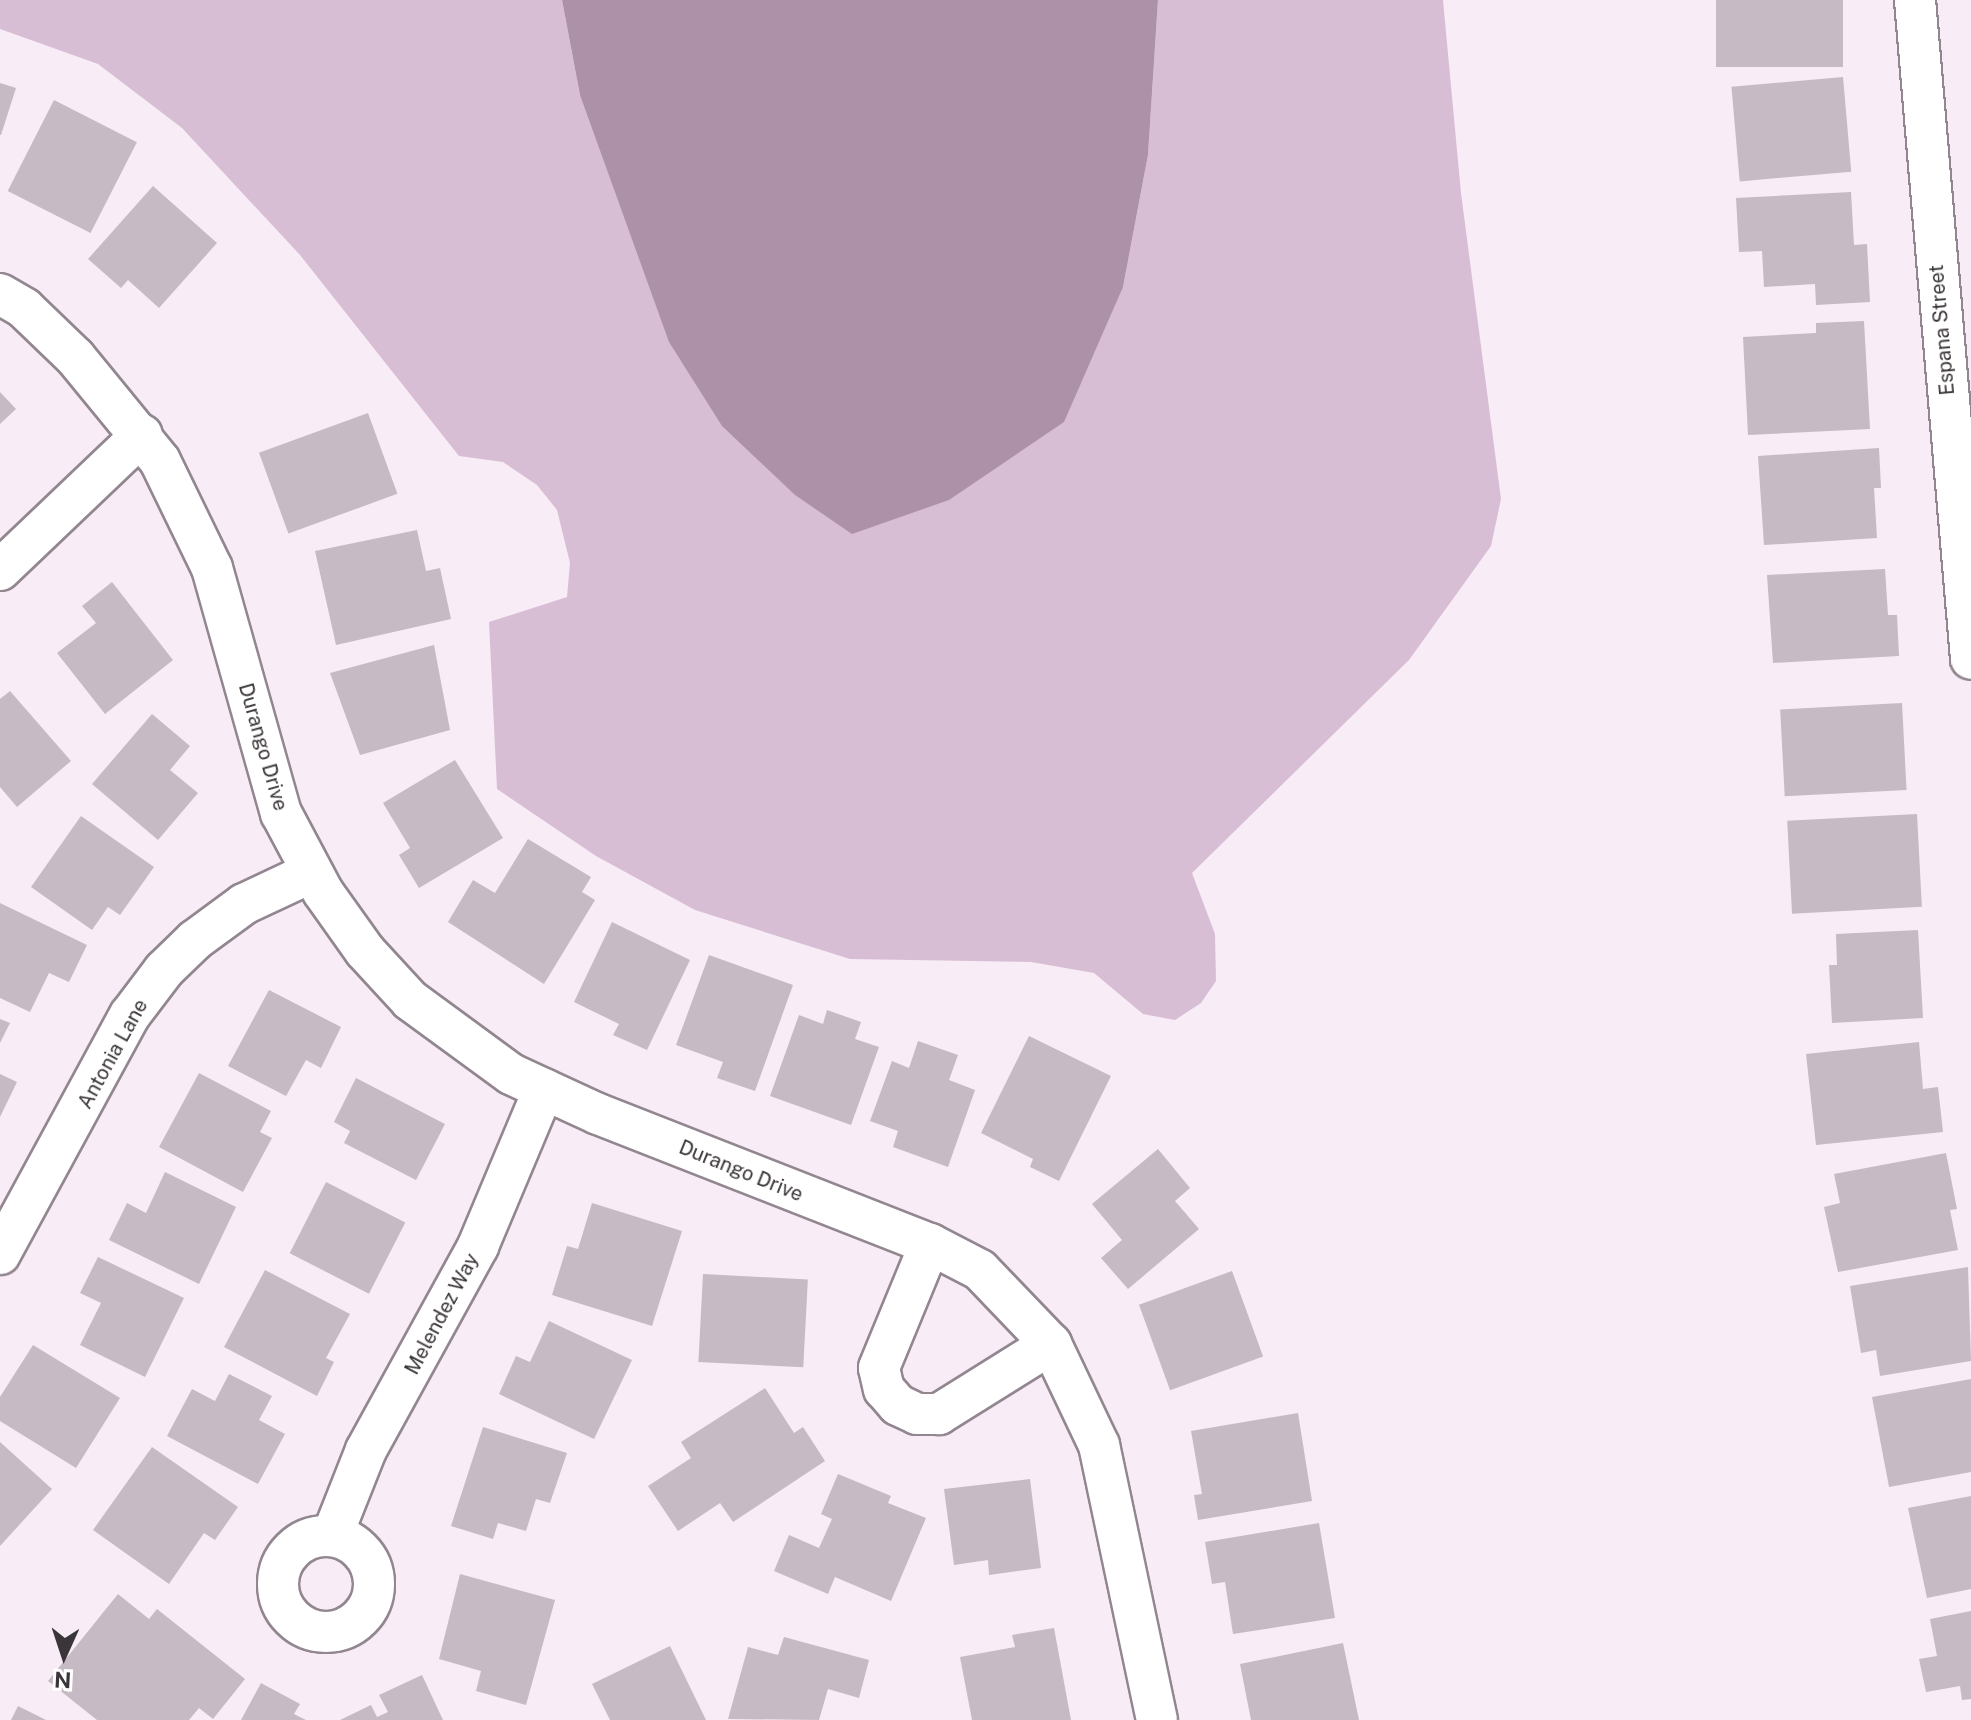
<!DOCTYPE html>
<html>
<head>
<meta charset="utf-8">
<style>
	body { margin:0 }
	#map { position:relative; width:1971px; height:1720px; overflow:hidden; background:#f8ecf6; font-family:"Public Sans",sans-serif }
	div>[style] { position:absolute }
	.green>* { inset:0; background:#d8bed5 }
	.water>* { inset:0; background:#ad91a9 }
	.building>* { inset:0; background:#c6bac4; transform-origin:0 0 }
	.roads { filter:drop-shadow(2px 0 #928790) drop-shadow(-2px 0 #928790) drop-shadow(0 2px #928790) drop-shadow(0 -2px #928790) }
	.minor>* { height:40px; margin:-20px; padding:0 20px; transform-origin:20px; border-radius:20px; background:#fff }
	.minor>.ring { margin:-20px; padding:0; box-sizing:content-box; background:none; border:40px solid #fff; border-radius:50% }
	span { translate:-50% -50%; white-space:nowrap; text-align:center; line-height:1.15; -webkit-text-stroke:7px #fff; paint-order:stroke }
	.street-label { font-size:20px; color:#3a3539 }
	.north { position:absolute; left:24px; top:1616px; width:80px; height:80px; -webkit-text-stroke:6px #fff; paint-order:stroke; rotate:183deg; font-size:22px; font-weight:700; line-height:32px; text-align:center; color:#3a3539 }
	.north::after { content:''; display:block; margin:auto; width:28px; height:36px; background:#3a3539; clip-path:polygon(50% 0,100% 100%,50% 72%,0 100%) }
</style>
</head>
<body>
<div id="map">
	<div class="green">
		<div style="clip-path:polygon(0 0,562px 0,580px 95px,1123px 287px,1148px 155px,1158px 0,1443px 0,1461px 193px,1501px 499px,1491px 546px,1409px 660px,1192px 873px,1215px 934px,1216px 981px,1201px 1003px,1175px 1020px,1143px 1014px,1094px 973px,1031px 962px,850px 959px,695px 910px,596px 856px,497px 789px,489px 622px,567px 597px,570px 563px,557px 510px,537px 485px,503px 462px,459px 456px,300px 255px,182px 128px,98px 64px,0 29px)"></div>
	</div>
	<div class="water">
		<div style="clip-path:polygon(562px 0,1158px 0,1148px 155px,1123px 287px,1064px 422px,949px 500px,852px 534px,795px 495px,722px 426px,669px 342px,580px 95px)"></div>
	</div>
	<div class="building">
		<div style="left:1716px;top:0;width:127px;height:67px"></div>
		<div style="left:1843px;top:77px;width:95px;height:112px;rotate:85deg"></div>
		<div style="clip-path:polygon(0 83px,16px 88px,1px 135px,0 135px)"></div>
		<div style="left:54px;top:100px;width:93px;height:102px;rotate:27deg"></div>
		<div style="clip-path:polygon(153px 186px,217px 243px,159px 308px,128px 280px,121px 288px,88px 259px)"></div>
		<div style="clip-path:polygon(1851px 192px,1854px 245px,1867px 244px,1870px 302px,1816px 305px,1815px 284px,1764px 287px,1762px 251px,1739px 252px,1736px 198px)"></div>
		<div style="clip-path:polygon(1864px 321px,1870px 429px,1748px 435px,1743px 337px,1816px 333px,1816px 323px)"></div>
		<div style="clip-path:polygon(0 392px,16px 409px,0 424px)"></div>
		<div style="left:368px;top:413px;width:86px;height:116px;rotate:70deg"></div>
		<div style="clip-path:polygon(1879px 448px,1881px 488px,1874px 488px,1877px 538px,1764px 545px,1758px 456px)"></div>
		<div style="clip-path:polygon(417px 530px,426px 571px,440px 568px,451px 619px,336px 645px,315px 551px)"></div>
		<div style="clip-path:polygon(1885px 569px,1888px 615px,1897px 615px,1899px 656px,1773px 663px,1767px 575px)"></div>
		<div style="clip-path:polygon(112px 582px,173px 660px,105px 714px,57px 653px,96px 623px,82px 606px)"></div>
		<div style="clip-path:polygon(434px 645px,450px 730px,360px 755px,330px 673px)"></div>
		<div style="clip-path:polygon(10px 691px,71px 761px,17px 807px,0 787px,0 699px)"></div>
		<div style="left:1902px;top:703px;width:87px;height:122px;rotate:87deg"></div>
		<div style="clip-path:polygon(152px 714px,190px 746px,170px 770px,198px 793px,158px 840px,92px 784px)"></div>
		<div style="clip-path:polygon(455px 760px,503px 838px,419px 888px,399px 855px,410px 848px,383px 803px)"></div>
		<div style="left:1917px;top:814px;width:93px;height:130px;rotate:87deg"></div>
		<div style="clip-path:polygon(81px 816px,154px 867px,120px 915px,108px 907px,92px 930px,31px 887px)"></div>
		<div style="clip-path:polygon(528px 839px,591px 877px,582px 892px,595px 900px,544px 984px,448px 922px,473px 880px,495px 893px)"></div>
		<div style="clip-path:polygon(0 903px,87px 945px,69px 982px,49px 973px,30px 1012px,0 998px)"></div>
		<div style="clip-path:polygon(612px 922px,690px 960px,647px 1050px,613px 1035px,619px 1024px,574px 1002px)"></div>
		<div style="clip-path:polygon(1918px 930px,1923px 1018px,1832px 1023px,1829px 965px,1837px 965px,1836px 934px)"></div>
		<div style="clip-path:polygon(709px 955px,793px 985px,755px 1091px,717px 1078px,723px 1062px,676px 1045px)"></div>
		<div style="clip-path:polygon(269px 990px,341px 1027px,321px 1068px,306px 1060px,286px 1096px,228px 1066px)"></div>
		<div style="clip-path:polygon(827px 1010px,861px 1022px,855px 1039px,879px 1047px,851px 1125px,770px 1096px,799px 1015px,823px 1024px)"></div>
		<div style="clip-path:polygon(0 1019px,10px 1023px,0 1043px)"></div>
		<div style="clip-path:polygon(1029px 1036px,1111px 1076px,1059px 1181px,1030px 1167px,1033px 1159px,981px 1133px)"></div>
		<div style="clip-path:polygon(918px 1041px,958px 1055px,949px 1080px,975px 1090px,948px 1167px,893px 1147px,898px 1131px,870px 1121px,892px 1061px,909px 1068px)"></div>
		<div style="clip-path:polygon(1919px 1042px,1923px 1089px,1938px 1087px,1943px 1132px,1816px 1145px,1806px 1054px)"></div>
		<div style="clip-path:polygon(199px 1073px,271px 1111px,260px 1132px,272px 1138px,243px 1192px,159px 1147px)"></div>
		<div style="clip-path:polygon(0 1074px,17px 1082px,0 1117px)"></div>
		<div style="clip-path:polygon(356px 1078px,445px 1124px,416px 1180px,344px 1143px,350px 1131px,334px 1122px)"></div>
		<div style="clip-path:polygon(1158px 1149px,1190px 1188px,1175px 1201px,1199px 1229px,1128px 1289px,1101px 1258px,1122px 1240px,1092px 1204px)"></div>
		<div style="clip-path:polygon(1946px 1153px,1957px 1209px,1950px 1210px,1958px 1250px,1838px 1272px,1824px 1207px,1840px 1203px,1834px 1174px)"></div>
		<div style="clip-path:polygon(165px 1172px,236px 1207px,199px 1284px,109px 1240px,127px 1203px,146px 1213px)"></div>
		<div style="left:326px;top:1182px;width:89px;height:80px;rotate:27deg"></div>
		<div style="clip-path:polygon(592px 1203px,682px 1231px,652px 1326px,552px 1295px,567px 1246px,578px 1249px)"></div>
		<div style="clip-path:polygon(98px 1257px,184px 1298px,145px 1377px,80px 1345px,101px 1303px,80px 1293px)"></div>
		<div style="clip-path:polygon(1968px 1267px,1971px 1361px,1880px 1376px,1876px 1350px,1861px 1353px,1850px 1286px)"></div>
		<div style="clip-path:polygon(265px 1270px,350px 1314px,326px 1358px,334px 1362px,317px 1396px,224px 1347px)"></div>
		<div style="left:1232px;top:1271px;width:91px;height:99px;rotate:70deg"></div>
		<div style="left:703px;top:1274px;width:105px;height:88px;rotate:3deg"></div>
		<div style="clip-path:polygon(549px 1321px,632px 1360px,594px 1439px,499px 1394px,516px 1356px,530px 1362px)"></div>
		<div style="clip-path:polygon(33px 1345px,120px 1398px,76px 1468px,0 1421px,0 1397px)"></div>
		<div style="clip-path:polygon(229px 1374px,272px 1396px,259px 1420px,285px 1434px,258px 1484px,167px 1436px,192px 1389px,215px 1401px)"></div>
		<div style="clip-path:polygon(1971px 1379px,1971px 1472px,1889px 1487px,1872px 1397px)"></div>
		<div style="clip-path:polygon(765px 1388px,794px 1433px,803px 1427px,825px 1461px,733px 1522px,720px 1503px,678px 1531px,648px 1486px,691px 1458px,681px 1442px)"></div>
		<div style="clip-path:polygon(1298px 1413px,1312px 1501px,1198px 1520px,1194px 1495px,1202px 1494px,1191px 1431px)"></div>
		<div style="clip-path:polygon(483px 1427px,567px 1453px,550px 1503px,536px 1499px,526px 1531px,498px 1523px,493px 1539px,451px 1526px)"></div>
		<div style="clip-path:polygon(0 1442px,52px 1489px,0 1546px)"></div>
		<div style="clip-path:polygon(152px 1447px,238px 1507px,215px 1540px,204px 1533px,169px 1584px,93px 1530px)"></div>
		<div style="clip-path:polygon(838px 1474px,891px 1496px,888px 1503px,926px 1518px,891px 1601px,835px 1577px,828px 1594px,774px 1571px,789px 1535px,819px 1548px,832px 1519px,821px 1514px)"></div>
		<div style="clip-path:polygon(1030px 1479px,1041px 1568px,989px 1575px,988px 1560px,954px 1565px,944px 1489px)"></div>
		<div style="clip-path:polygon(1971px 1496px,1971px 1589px,1927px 1598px,1908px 1508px)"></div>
		<div style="clip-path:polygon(1319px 1523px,1335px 1618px,1233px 1634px,1225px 1582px,1212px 1584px,1205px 1542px)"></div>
		<div style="clip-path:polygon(460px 1574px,555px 1600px,526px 1705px,476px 1691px,481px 1671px,439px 1659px)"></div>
		<div style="clip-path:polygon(118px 1594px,149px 1619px,157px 1609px,245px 1679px,213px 1719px,199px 1708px,189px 1720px,97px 1720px,48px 1681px)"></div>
		<div style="clip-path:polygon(1971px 1611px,1971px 1699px,1962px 1700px,1960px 1686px,1926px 1692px,1919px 1659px,1937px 1656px,1930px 1619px)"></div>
		<div style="clip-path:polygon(1054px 1628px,1071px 1720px,972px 1720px,960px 1657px,1015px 1647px,1012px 1635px)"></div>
		<div style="clip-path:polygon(784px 1637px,869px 1660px,859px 1698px,828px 1689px,819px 1720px,728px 1719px,748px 1647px,778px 1655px)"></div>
		<div style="clip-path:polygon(1343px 1643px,1359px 1720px,1251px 1720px,1240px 1664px)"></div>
		<div style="clip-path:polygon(670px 1646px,706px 1720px,610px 1720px,592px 1684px)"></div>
		<div style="clip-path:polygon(422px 1675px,443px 1720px,340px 1720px,371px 1705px,377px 1717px,388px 1712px,379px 1695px)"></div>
		<div style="clip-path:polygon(261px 1683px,300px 1704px,294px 1714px,306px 1720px,241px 1720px)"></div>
		<div style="clip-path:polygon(18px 1706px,46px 1720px,11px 1720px)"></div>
	</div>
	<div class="roads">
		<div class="minor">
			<div style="left:1915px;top:0;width:661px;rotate:85.14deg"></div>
			<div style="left:0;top:294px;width:28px;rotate:30deg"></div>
			<div style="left:24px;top:308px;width:71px;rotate:43.9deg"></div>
			<div style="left:75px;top:357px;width:134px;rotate:50.7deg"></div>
			<div style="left:160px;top:461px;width:119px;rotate:64.1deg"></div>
			<div style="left:212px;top:568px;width:255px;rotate:74.3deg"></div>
			<div style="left:281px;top:813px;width:89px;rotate:62deg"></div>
			<div style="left:323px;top:892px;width:72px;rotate:54.6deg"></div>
			<div style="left:365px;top:951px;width:67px;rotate:47.4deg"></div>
			<div style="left:410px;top:1000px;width:125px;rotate:36.2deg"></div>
			<div style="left:511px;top:1074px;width:96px;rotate:24.7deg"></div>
			<div style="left:598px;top:1114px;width:357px;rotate:21.4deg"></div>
			<div style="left:930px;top:1244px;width:56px;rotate:27.5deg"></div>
			<div style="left:980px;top:1270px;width:103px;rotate:46.2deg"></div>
			<div style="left:1051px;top:1344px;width:112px;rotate:64.6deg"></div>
			<div style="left:1099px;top:1445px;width:281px;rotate:78.1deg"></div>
			<div style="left:0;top:570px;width:196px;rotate:-43.6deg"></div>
			<div style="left:930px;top:1244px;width:134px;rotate:112.4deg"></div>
			<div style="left:879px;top:1368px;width:22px;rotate:77deg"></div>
			<div style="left:884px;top:1389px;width:21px;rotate:49deg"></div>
			<div style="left:898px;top:1405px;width:21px;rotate:25deg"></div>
			<div style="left:917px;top:1414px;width:22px"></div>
			<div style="left:939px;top:1414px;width:132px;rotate:-32deg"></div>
			<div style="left:0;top:1254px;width:272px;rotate:-61.5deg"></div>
			<div style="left:130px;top:1015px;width:56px;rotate:-52.9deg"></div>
			<div style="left:164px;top:970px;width:43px;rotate:-44.1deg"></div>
			<div style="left:195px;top:940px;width:61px;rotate:-36.3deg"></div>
			<div style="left:244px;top:904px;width:75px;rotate:-25.2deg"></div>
			<div class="ring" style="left:278px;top:1536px;width:56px;height:56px"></div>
			<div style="left:332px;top:1536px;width:92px;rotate:-68.4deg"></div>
			<div style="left:366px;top:1450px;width:233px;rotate:-61.2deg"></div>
			<div style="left:478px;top:1246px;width:170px;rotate:-67.2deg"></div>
		</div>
	</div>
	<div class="street-label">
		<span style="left:1942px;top:330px;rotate:-95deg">Espana Street</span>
		<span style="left:263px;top:747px;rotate:74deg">Durango Drive</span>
		<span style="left:113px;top:1054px;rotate:-61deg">Antonia Lane</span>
		<span style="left:741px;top:1171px;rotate:22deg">Durango Drive</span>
		<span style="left:442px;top:1314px;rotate:-62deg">Melendez Way</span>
	</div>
	<div class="north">N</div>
</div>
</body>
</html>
